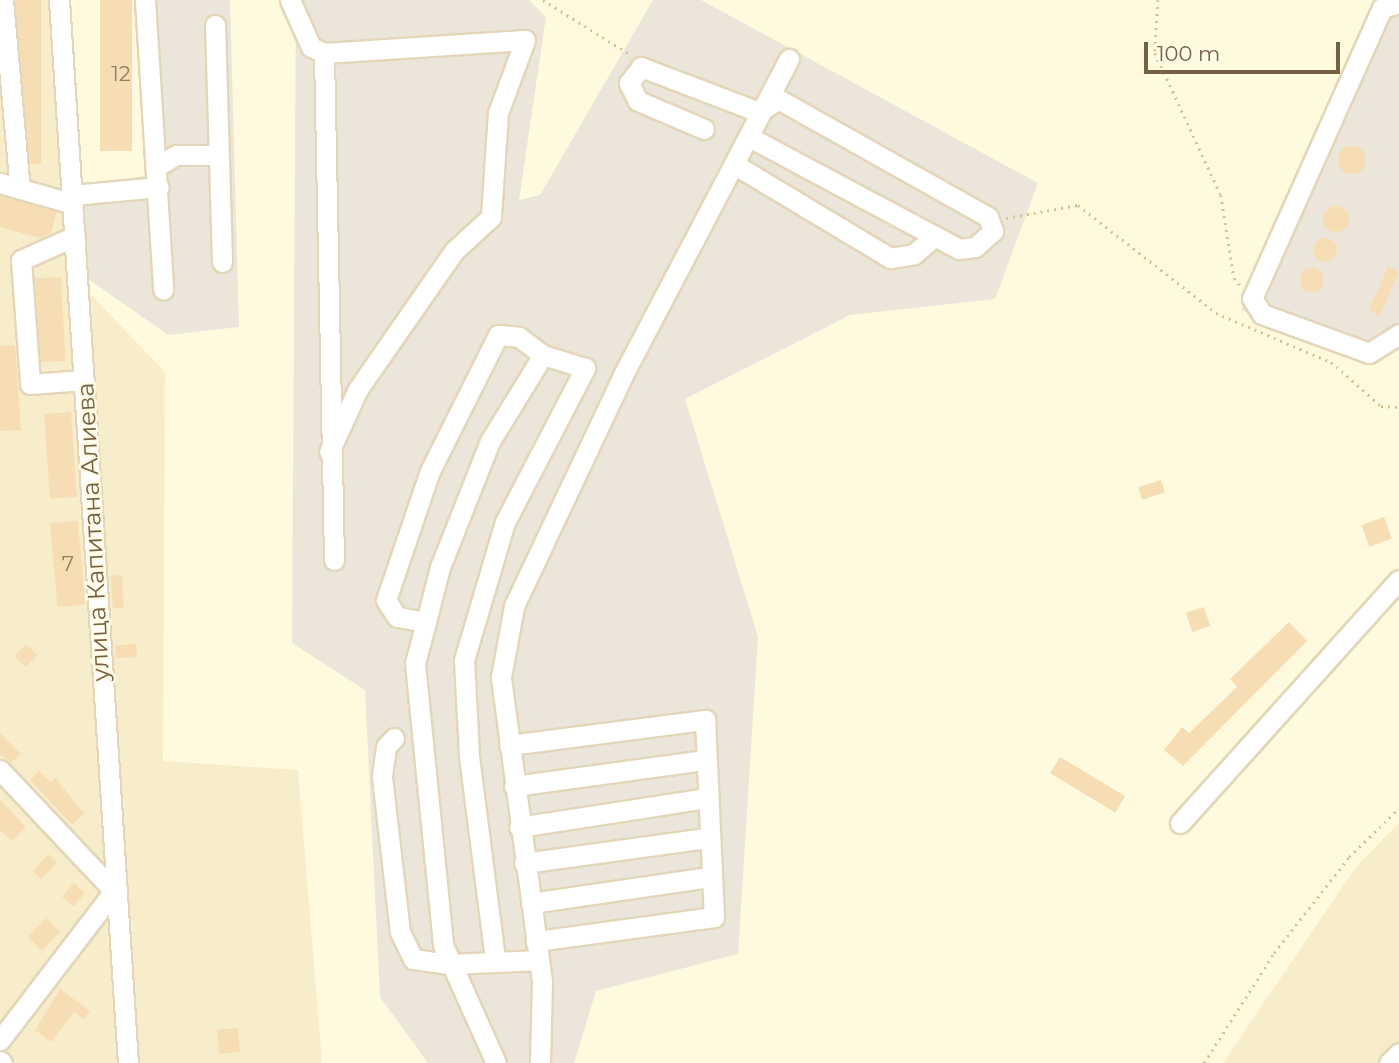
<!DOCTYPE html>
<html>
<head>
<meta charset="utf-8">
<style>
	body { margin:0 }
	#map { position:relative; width:1399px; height:1063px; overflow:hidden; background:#fff9de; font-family:Montserrat,sans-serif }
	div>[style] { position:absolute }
	.residential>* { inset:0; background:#f7edcb }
	.industrial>* { inset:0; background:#ece6da }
	.building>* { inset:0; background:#f7ddb3; transform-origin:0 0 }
	.round { border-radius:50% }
	.path>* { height:2.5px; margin-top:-1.25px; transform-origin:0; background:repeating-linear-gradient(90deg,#dbc096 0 2px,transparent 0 7px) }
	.roads { filter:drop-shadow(2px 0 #e3d6b9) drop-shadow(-2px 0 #e3d6b9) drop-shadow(0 2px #e3d6b9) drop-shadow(0 -2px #e3d6b9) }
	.minor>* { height:19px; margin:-9.5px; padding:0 9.5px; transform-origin:9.5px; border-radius:9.5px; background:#fff }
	span { translate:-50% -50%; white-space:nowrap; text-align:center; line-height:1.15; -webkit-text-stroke:5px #fffbe6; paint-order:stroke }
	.number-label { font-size:21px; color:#968060 }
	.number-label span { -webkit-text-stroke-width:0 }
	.street-label { font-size:24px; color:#766144 }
	.scale { position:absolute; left:1144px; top:42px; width:196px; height:32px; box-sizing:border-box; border:4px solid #766144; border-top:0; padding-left:9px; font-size:21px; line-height:24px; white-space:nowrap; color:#766144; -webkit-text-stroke:5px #fffbe6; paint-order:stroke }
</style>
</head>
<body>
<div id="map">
	<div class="residential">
		<div style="clip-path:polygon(0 0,54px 0,68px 271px,165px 372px,163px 761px,298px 770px,322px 1063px,0 1063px)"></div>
		<div style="clip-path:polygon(1399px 823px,1399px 1063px,1223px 1063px,1356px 867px)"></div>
	</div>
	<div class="industrial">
		<div style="clip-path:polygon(139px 0,230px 0,239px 327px,168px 335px,87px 278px,83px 192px,147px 175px)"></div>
		<div style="clip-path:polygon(296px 0,529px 0,546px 17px,519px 200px,540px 195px,653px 0,701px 0,1038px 183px,995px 299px,850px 315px,685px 399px,758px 637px,738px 954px,596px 991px,574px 1063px,428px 1063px,380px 997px,365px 690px,292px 643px)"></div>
		<div style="clip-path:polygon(1378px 0,1399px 0,1399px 336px,1365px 360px,1241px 310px)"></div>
	</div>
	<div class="building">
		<div style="left:15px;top:0;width:26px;height:164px"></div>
		<div style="left:100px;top:0;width:32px;height:151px"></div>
		<div class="round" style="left:1338px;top:146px;width:28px;height:28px"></div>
		<div style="clip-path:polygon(0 196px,57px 212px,51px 233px,40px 238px,0 227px)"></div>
		<div class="round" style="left:1323px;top:206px;width:26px;height:26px"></div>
		<div class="round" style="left:1313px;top:238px;width:24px;height:24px"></div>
		<div style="left:1388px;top:267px;width:12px;height:48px;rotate:24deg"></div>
		<div class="round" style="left:1300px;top:268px;width:24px;height:24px"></div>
		<div style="left:61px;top:277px;width:84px;height:26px;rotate:87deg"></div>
		<div style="clip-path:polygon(15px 345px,21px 430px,0 431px,0 346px)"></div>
		<div style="left:71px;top:412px;width:85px;height:27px;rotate:86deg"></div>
		<div style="left:1161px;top:480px;width:13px;height:24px;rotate:72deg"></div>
		<div style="left:1384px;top:517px;width:23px;height:24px;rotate:70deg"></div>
		<div style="left:78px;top:521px;width:84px;height:28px;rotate:85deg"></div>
		<div style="left:122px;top:575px;width:33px;height:11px;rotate:87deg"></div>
		<div style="left:1204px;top:607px;width:20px;height:19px;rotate:72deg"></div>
		<div style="clip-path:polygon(1289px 622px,1307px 641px,1183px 766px,1164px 750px,1182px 727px,1189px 733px,1237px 687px,1230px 679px)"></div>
		<div style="left:26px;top:644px;width:16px;height:17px;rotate:45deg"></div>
		<div style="left:136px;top:644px;width:13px;height:21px;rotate:86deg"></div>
		<div style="clip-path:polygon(0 733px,21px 754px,11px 763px,0 754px)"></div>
		<div style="left:1060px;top:757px;width:76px;height:19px;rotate:31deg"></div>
		<div style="clip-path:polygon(39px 771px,51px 782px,55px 778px,84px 813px,72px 825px,30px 780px)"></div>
		<div style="clip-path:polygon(0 800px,26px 827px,12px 841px,0 830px)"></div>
		<div style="left:48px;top:854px;width:12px;height:23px;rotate:42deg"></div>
		<div style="left:74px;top:883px;width:15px;height:18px;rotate:42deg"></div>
		<div style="left:46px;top:918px;width:20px;height:26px;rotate:45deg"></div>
		<div style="clip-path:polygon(60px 989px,90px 1011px,84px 1019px,74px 1012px,51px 1042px,35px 1030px)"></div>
		<div style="left:238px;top:1028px;width:24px;height:21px;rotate:85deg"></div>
	</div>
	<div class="path">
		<div style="left:543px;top:0;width:104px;rotate:32deg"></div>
		<div style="left:1158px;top:0;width:53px;rotate:93.2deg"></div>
		<div style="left:1155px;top:53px;width:157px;rotate:65.1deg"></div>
		<div style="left:1221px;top:195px;width:84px;rotate:81.1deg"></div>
		<div style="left:1234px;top:278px;width:9px;rotate:49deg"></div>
		<div style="left:1006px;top:218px;width:73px;rotate:-10.2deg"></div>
		<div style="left:1078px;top:205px;width:175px;rotate:38deg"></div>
		<div style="left:1216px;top:313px;width:125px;rotate:23.1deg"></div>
		<div style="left:1331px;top:362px;width:67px;rotate:41.3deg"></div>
		<div style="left:1381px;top:406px;width:18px;rotate:3deg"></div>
		<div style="left:1204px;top:1063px;width:130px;rotate:-57.5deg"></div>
		<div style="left:1274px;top:953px;width:122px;rotate:-52deg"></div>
		<div style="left:1349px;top:857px;width:70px;rotate:-44.4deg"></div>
	</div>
	<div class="roads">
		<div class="minor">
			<div style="left:3px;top:0;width:190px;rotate:84.9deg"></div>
			<div style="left:59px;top:0;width:1065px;rotate:86.29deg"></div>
			<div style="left:145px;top:0;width:290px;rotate:86.4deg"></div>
			<div style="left:290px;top:0;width:51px;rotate:65.9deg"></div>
			<div style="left:311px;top:47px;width:14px;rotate:25deg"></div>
			<div style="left:324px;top:53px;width:507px;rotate:88.87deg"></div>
			<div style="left:1399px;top:3px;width:18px;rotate:164deg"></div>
			<div style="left:1382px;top:8px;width:318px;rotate:114.1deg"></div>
			<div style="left:1252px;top:298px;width:19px;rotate:58deg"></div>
			<div style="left:1262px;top:314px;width:114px;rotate:20deg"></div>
			<div style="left:1369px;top:353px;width:36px;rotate:-32deg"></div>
			<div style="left:215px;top:25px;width:237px;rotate:88.3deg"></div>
			<div style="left:324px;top:53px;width:201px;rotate:-3.7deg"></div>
			<div style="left:525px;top:40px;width:78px;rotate:110.3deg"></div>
			<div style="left:498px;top:113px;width:104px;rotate:93.9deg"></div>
			<div style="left:491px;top:217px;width:50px;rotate:137.4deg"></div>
			<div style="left:454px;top:251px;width:168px;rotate:124.8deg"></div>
			<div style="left:358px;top:389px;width:69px;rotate:114.7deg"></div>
			<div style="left:704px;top:129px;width:72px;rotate:-157deg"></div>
			<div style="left:638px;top:101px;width:20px;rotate:-117deg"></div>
			<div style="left:629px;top:83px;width:20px;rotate:-53deg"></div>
			<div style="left:641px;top:67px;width:126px;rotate:20.9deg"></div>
			<div style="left:759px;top:112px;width:23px;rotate:-34deg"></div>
			<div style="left:778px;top:99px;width:241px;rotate:29.3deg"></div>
			<div style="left:988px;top:217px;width:15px;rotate:70deg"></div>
			<div style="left:993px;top:231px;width:24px;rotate:138deg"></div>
			<div style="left:975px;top:247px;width:16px;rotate:173deg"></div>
			<div style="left:959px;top:249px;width:236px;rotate:-151.9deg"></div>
			<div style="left:737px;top:166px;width:179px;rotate:31deg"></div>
			<div style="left:890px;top:258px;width:24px;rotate:-9deg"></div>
			<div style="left:914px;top:254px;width:28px;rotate:-41deg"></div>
			<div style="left:156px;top:167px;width:23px;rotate:-31deg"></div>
			<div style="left:176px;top:155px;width:41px"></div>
			<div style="left:0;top:183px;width:76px;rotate:16deg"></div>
			<div style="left:73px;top:195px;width:86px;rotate:-5.3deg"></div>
			<div style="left:75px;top:236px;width:59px;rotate:156deg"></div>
			<div style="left:21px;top:260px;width:124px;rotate:85.8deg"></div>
			<div style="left:30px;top:384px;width:54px;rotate:-4.2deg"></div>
			<div style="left:426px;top:622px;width:29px;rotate:-170deg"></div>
			<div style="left:397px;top:617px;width:20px;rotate:-123deg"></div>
			<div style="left:386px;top:600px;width:136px;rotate:-71.2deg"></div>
			<div style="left:430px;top:471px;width:152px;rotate:-63.4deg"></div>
			<div style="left:498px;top:335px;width:21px;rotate:5deg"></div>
			<div style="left:519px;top:337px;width:30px;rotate:37deg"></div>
			<div style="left:543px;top:355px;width:101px;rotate:121.6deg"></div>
			<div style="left:490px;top:441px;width:136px;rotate:111.6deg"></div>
			<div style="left:440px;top:567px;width:57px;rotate:104.3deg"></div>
			<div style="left:426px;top:622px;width:42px;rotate:105deg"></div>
			<div style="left:415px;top:663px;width:283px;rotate:84.3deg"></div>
			<div style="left:443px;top:945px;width:129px;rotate:65.8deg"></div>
			<div style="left:394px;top:738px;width:12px;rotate:132deg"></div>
			<div style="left:386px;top:747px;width:30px;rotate:98deg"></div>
			<div style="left:382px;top:777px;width:156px;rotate:83.4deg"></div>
			<div style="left:400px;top:932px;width:30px;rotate:64deg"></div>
			<div style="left:413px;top:959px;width:37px;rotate:8deg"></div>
			<div style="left:450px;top:964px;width:89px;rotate:-2.6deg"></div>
			<div style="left:509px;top:745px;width:198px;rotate:-7.3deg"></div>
			<div style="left:705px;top:720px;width:197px;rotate:87.4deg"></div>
			<div style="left:714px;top:917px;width:180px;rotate:172.3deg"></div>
			<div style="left:0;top:770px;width:166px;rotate:46.7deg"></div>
			<div style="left:114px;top:891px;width:188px;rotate:127.4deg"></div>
			<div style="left:514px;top:786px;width:193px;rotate:-7.8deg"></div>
			<div style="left:1180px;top:823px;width:327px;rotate:-48deg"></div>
			<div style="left:519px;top:827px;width:189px;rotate:-8.8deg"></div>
			<div style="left:524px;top:863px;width:184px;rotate:-7.8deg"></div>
			<div style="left:531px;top:903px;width:180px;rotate:-8.3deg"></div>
			<div style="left:495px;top:959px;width:206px;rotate:-97.3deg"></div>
			<div style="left:469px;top:755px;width:95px;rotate:-93deg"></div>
			<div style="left:464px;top:660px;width:144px;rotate:-73.5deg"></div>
			<div style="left:505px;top:522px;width:174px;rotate:-62.5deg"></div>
			<div style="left:585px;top:368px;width:44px;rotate:-162.8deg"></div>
			<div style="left:0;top:1061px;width:3px;rotate:45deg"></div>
			<div style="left:540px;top:1063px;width:82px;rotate:-88.6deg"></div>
			<div style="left:542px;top:981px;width:307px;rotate:-97.7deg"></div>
			<div style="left:501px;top:677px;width:72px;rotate:-79.6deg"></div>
			<div style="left:514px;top:606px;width:255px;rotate:-64.7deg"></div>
			<div style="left:623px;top:375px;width:357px;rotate:-62.3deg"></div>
			<div style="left:1389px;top:1063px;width:14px;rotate:-45deg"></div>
		</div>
	</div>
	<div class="number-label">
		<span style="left:121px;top:74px">12</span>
		<span style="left:68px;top:564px">7</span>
	</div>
	<div class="street-label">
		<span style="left:93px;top:532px;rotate:-93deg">улица Капитана Алиева</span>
	</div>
	<div class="scale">100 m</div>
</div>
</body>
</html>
